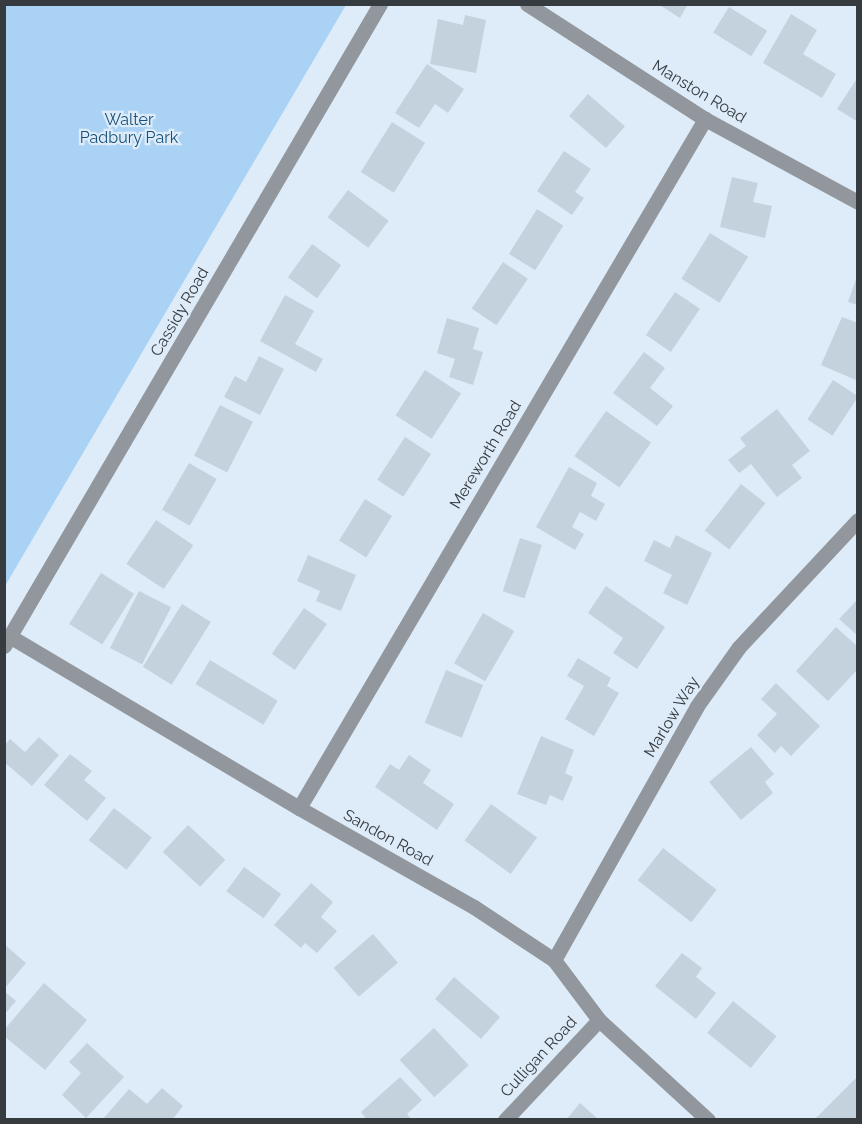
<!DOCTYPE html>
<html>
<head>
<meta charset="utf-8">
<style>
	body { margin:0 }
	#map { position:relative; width:862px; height:1124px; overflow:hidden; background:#deecf9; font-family:Raleway,sans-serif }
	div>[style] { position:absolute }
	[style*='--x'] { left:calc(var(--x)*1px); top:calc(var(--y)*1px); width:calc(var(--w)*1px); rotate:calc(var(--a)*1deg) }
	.green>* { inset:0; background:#a9d2f5 }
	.building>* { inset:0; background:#c4d2de; transform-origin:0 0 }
	.minor>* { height:15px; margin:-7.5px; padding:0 7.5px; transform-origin:7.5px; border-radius:7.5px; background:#92979d }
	span { translate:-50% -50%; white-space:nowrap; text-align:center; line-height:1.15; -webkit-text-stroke:4.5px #deecf9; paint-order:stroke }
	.street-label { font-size:16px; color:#363b40 }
	.park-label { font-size:16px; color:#15517a }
	.frame { position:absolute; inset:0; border:6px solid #363b40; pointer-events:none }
</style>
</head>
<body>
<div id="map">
	<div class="green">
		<div style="clip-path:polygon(5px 4px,346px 5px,5px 586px,4px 5px)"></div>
	</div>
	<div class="building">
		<div style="clip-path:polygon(658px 4px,688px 4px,680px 18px)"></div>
		<div style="left:729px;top:7px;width:45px;height:30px;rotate:32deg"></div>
		<div style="clip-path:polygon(791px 14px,817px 30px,803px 54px,836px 74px,822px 98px,763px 63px)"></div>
		<div style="clip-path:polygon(465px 15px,486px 20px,476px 73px,430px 64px,438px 19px,463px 25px)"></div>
		<div style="clip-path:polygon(427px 64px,464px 89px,448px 113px,435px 104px,419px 128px,395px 113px)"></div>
		<div style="clip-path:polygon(856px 80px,858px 81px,858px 122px,837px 109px)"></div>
		<div style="left:588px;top:94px;width:49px;height:29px;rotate:41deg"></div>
		<div style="left:392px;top:122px;width:39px;height:59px;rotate:32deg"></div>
		<div style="clip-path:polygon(564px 151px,591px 169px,575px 192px,584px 198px,572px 215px,537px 191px)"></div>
		<div style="clip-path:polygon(732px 177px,758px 183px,753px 202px,772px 206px,765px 238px,720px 227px)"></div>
		<div style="left:348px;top:190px;width:51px;height:34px;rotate:37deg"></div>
		<div style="left:537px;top:209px;width:31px;height:53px;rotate:32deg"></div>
		<div style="left:710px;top:233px;width:45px;height:54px;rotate:32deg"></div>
		<div style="left:312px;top:244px;width:36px;height:41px;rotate:36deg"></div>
		<div style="left:503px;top:262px;width:30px;height:56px;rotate:34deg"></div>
		<div style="clip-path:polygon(857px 276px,858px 276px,858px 305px,848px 302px)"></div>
		<div style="left:675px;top:292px;width:30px;height:52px;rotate:34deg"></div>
		<div style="clip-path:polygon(285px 295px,314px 311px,295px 344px,323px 359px,316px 372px,260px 341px)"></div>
		<div style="clip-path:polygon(842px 317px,858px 323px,858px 381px,821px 365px)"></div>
		<div style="clip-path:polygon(447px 318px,479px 328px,473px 349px,483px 352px,473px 385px,449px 377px,455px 359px,437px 353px)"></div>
		<div style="clip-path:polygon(644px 352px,665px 368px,650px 388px,673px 406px,657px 426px,613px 393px)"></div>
		<div style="clip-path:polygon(259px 356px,284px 369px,260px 415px,224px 397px,235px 376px,246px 382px)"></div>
		<div style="left:425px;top:370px;width:43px;height:54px;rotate:33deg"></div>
		<div style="left:833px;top:380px;width:30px;height:47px;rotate:33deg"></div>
		<div style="left:220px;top:405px;width:37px;height:57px;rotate:27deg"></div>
		<div style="clip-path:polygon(777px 409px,810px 451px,792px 465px,802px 478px,777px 497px,751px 464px,739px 473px,728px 460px,746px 446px,740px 438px)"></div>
		<div style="left:606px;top:411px;width:55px;height:55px;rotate:35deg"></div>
		<div style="left:405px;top:437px;width:31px;height:51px;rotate:33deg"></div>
		<div style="left:189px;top:463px;width:32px;height:54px;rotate:30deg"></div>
		<div style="clip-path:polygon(569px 467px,597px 483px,591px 496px,605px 504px,596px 521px,580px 512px,572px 527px,584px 534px,575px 550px,536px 527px)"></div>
		<div style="left:741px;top:484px;width:31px;height:59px;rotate:38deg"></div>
		<div style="left:365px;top:499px;width:32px;height:49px;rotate:32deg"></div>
		<div style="left:156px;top:520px;width:45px;height:53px;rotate:34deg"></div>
		<div style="clip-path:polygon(676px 535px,712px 553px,687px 605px,663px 593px,672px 575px,644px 561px,654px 540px,670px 548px)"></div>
		<div style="left:520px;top:538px;width:23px;height:56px;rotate:18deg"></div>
		<div style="clip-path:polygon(308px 555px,356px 575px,341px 611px,316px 601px,320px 591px,297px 581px)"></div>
		<div style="left:101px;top:573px;width:39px;height:60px;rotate:32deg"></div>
		<div style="clip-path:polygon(606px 586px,665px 627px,637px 669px,613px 653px,623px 638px,588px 613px)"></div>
		<div style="left:139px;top:591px;width:36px;height:64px;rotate:27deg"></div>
		<div style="clip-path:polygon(858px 599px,858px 636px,839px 619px)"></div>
		<div style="left:182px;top:604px;width:34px;height:74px;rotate:32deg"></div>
		<div style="left:304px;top:608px;width:28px;height:56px;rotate:35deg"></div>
		<div style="left:483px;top:613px;width:36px;height:58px;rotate:30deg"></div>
		<div style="clip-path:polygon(836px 627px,858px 647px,858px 669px,828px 701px,796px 671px)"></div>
		<div style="clip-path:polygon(578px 658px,611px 678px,607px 686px,619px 693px,594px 736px,565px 719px,584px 686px,567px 676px)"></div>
		<div style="left:210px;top:660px;width:79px;height:28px;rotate:31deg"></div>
		<div style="left:446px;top:670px;width:40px;height:57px;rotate:22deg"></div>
		<div style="clip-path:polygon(776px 683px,820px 726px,791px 756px,781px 746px,775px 753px,757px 735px,777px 714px,761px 699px)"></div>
		<div style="clip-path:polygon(541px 736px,574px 750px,565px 773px,573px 777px,563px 801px,550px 795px,546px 805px,517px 794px)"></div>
		<div style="clip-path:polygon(39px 737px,59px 755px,32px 786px,4px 762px,4px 746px,10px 739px,25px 752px)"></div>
		<div style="clip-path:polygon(751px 747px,774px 774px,765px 782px,773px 793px,741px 820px,709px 782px)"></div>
		<div style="clip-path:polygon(70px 754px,92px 771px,84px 780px,106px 798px,87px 821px,44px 785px)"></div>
		<div style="clip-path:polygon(409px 755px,431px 770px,423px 783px,454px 804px,437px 830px,375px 787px,390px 764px,399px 770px)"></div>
		<div style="left:491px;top:804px;width:57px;height:45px;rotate:36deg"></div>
		<div style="left:114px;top:808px;width:48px;height:41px;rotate:38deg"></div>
		<div style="left:188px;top:825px;width:51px;height:37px;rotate:43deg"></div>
		<div style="left:663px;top:848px;width:68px;height:41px;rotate:38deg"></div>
		<div style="left:244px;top:867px;width:46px;height:30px;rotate:36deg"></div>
		<div style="clip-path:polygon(311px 883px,333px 902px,321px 917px,337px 931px,317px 953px,305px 943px,301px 948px,274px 925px)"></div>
		<div style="left:373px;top:934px;width:38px;height:52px;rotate:49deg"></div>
		<div style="clip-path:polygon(5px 945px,26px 963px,5px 988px)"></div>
		<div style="clip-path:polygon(682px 953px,702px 968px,696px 977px,716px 993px,696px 1019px,655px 986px)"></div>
		<div style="left:454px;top:977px;width:61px;height:29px;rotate:41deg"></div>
		<div style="clip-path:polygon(44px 983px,87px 1020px,45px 1070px,4px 1036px,4px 1030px)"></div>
		<div style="clip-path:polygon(4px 991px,16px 1001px,4px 1015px)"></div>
		<div style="left:733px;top:1001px;width:56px;height:41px;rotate:39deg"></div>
		<div style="left:434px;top:1028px;width:51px;height:47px;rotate:47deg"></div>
		<div style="clip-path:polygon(87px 1043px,124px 1077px,86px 1118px,62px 1095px,81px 1073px,69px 1062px)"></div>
		<div style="clip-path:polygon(400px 1077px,422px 1100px,407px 1114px,412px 1120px,367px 1120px,361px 1112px)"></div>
		<div style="clip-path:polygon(856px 1078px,856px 1120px,814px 1120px)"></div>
		<div style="clip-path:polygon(162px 1088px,183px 1106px,172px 1120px,102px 1120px,129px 1089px,147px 1104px)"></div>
		<div style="clip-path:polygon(580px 1103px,599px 1120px,566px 1120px)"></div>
	</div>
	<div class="minor">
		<div style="--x:527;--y:4;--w:212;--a:32.9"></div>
		<div style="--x:705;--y:119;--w:174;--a:28.5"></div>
		<div style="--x:11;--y:637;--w:335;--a:30.7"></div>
		<div style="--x:299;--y:808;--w:201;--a:29.5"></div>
		<div style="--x:474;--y:907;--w:96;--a:33.5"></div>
		<div style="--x:554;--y:960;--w:75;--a:53.1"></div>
		<div style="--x:599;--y:1020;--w:148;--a:42.5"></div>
		<div style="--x:4;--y:646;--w:744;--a:-59.64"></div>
		<div style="--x:299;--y:808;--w:800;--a:-59.49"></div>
		<div style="--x:554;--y:960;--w:291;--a:-60.6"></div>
		<div style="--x:697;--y:706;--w:72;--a:-54.6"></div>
		<div style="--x:739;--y:647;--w:174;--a:-46.9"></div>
		<div style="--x:505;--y:1120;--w:137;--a:-46.8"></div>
	</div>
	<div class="street-label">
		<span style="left:699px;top:92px;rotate:31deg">Manston Road</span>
		<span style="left:180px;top:312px;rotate:-60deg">Cassidy Road</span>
		<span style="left:486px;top:455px;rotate:-59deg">Mereworth Road</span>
		<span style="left:672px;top:717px;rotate:-59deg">Marlow Way</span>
		<span style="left:388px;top:838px;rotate:29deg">Sandon Road</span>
		<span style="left:539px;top:1057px;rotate:-47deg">Culligan Road</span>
	</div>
	<div class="park-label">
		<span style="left:129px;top:129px">Walter<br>Padbury Park</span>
	</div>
	<div class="frame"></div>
</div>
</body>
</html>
